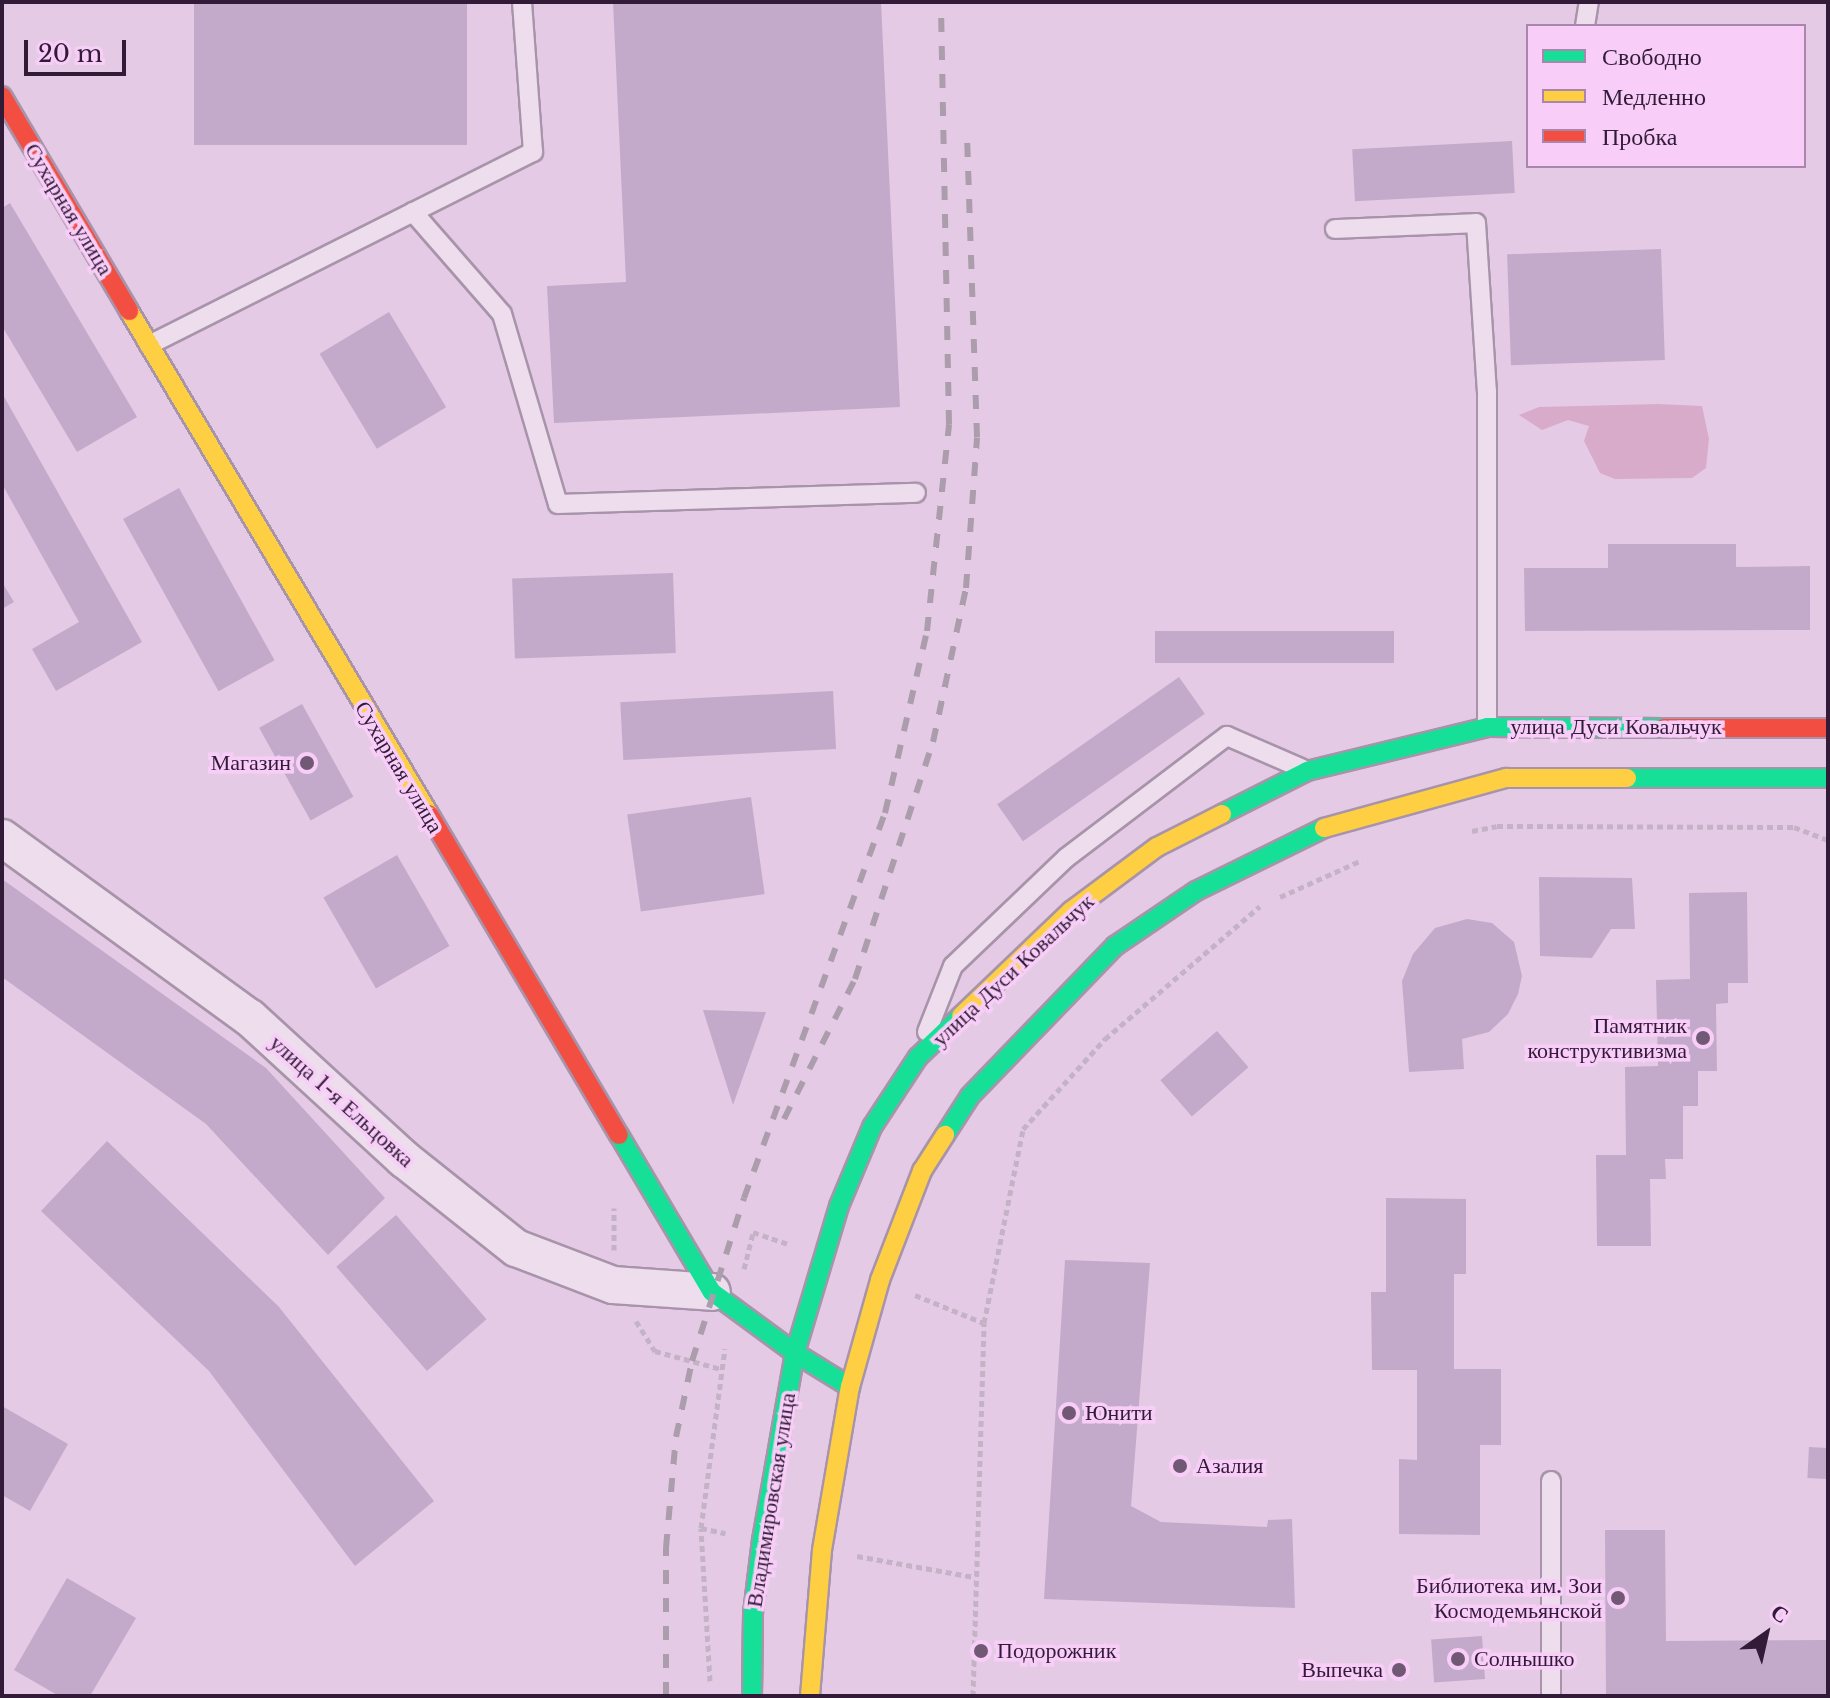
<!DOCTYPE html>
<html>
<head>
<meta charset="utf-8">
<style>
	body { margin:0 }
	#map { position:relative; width:1830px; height:1698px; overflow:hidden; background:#e5cae5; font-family:"Libre Baskerville",serif }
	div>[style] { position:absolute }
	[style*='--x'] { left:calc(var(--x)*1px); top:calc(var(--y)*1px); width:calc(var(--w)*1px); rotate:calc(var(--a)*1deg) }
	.green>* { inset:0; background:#d9abcb }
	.building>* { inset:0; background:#c4aaca; transform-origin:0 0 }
	.path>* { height:5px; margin-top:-2.5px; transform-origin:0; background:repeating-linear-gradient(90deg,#c4b3c6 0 6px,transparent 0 10px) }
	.roads { filter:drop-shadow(2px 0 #a894aa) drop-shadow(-2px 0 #a894aa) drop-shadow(0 2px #a894aa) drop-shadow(0 -2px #a894aa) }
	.lane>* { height:18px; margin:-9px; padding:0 9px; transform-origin:9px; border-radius:9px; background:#eddded }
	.street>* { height:36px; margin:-18px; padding:0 18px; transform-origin:18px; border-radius:18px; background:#eddded }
	.fast>* { height:18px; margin:-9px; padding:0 9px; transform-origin:9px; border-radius:9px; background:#16e098 }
	.slow>* { height:18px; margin:-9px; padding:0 9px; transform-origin:9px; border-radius:9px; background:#ffcf43 }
	.jam>* { height:18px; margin:-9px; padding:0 9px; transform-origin:9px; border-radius:9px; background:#f24e42 }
	.rail>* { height:6px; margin-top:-3px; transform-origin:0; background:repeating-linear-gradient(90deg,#ab9dac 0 14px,transparent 0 28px) }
	.dots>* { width:22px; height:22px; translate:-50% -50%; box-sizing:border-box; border:4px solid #f8cef8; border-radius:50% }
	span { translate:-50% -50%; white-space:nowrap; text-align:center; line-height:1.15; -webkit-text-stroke:7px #f8cef8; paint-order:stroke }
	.street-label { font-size:22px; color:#321b39 }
	.poi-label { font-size:22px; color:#321b39 }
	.right { translate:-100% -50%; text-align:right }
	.left { translate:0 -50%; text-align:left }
	.frame { position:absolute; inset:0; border:4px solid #321b39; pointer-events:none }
	.legend { position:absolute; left:1526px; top:24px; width:280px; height:144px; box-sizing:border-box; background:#f8cef8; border:2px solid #a986ac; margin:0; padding:10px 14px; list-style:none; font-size:24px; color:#321b39 }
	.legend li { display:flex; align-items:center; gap:16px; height:40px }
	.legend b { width:40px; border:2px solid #a986ac }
	.north { position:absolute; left:1726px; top:1594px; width:80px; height:80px; -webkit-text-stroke:6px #f8cef8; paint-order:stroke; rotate:34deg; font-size:22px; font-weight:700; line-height:32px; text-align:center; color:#321b39 }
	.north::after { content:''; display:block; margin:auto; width:28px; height:36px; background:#321b39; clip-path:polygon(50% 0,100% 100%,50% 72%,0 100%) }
	.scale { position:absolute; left:24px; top:40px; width:102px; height:36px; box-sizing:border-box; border:4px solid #321b39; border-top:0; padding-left:10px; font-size:24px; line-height:28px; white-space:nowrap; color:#321b39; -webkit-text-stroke:6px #f8cef8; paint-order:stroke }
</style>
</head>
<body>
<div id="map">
	<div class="green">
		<div style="clip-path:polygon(1658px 404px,1702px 406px,1709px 439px,1706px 468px,1692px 478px,1615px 479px,1600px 473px,1584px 441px,1589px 426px,1568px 420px,1542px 430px,1519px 415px,1539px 407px)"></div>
	</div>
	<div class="building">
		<div style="left:194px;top:2px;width:273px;height:143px"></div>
		<div style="clip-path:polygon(613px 2px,881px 2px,900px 407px,554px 423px,547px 286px,626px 282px)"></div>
		<div style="left:1512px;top:141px;width:52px;height:160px;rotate:87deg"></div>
		<div style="clip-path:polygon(10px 203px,137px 417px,77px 452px,2px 326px,2px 208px)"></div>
		<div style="left:1661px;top:249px;width:111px;height:154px;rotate:88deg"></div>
		<div style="left:389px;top:312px;width:111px;height:81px;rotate:59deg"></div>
		<div style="clip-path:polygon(2px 393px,142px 642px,56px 691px,32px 649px,79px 622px,2px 484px)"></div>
		<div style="left:179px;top:488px;width:197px;height:64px;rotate:61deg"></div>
		<div style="clip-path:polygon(1608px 544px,1736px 544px,1736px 567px,1810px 566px,1810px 630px,1525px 631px,1524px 568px,1608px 568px)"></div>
		<div style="left:673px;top:573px;width:80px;height:161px;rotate:88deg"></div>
		<div style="clip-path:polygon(2px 582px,14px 602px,2px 609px)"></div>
		<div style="left:1394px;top:631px;width:32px;height:239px;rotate:90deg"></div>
		<div style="left:1179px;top:677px;width:45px;height:222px;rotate:55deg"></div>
		<div style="left:833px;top:691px;width:58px;height:213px;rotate:87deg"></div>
		<div style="left:302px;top:704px;width:106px;height:49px;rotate:61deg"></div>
		<div style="left:751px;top:797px;width:98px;height:125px;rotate:82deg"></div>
		<div style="left:397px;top:855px;width:105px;height:85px;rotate:60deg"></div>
		<div style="clip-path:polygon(1539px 877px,1632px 878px,1635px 929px,1611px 929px,1592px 958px,1540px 956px)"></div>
		<div style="clip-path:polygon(2px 879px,266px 1068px,385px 1198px,328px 1255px,206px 1124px,2px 977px)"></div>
		<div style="clip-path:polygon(1747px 892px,1748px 983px,1728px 983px,1728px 1003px,1716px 1004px,1717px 1071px,1698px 1071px,1698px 1106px,1683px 1106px,1683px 1159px,1665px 1159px,1666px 1179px,1650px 1179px,1651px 1246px,1597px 1246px,1596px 1155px,1626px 1155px,1625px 1067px,1658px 1066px,1656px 980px,1690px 979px,1689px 893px)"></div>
		<div style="clip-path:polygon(1467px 919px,1492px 923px,1514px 942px,1522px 976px,1518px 994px,1508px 1014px,1489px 1032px,1462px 1039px,1464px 1069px,1409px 1072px,1402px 981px,1413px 954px,1435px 928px)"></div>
		<div style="clip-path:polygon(703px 1010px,766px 1012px,733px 1105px)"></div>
		<div style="left:1217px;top:1031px;width:48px;height:75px;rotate:49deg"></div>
		<div style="clip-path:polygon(107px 1141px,279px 1307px,434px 1501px,355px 1566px,209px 1371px,41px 1211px)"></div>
		<div style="clip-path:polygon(1386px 1198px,1466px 1199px,1466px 1274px,1454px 1274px,1454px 1369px,1501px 1369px,1501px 1445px,1480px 1445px,1480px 1535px,1399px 1534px,1399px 1459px,1417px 1460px,1417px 1370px,1372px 1370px,1371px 1292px,1386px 1292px)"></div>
		<div style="left:396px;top:1215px;width:138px;height:79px;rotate:49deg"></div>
		<div style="clip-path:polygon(1065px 1260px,1150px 1263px,1131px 1506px,1161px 1522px,1267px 1527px,1268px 1520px,1292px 1519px,1295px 1608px,1044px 1599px)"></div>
		<div style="clip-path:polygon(2px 1406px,68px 1444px,30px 1511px,2px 1495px)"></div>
		<div style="left:1809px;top:1447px;width:19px;height:31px;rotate:3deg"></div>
		<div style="clip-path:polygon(1605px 1530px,1665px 1530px,1666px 1641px,1828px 1640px,1828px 1696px,1606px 1696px)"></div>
		<div style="clip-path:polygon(67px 1578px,136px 1618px,90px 1696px,59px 1696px,14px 1670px)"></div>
		<div style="left:1482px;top:1636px;width:43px;height:51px;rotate:86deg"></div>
	</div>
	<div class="path">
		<div style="--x:1472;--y:831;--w:25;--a:-11"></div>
		<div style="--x:1497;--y:826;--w:297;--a:0.2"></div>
		<div style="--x:1794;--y:827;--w:36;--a:21"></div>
		<div style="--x:1280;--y:897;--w:90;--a:-24.3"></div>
		<div style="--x:614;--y:1250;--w:42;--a:-90"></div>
		<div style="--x:744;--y:1269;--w:38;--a:-76"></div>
		<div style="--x:753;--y:1232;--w:36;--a:19"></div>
		<div style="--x:915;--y:1295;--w:74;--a:22.1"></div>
		<div style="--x:636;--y:1321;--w:36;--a:58"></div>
		<div style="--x:655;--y:1351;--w:68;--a:15.3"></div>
		<div style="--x:701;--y:1528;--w:25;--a:12"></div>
		<div style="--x:857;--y:1556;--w:119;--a:10.2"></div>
		<div style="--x:710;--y:1681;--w:153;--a:-93.4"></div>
		<div style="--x:701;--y:1528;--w:181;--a:-82.4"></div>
		<div style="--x:973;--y:1696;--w:373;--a:-88.3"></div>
		<div style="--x:984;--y:1323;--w:198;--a:-78.6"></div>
		<div style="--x:1023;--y:1129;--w:122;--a:-47.7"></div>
		<div style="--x:1105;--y:1039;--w:204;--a:-40.6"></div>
	</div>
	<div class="roads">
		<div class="lane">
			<div style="--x:1585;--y:26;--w:24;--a:-81"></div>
			<div style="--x:413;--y:212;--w:135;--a:48.9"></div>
			<div style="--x:502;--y:314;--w:198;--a:73.6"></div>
			<div style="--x:558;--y:504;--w:358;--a:-1.8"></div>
			<div style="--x:1335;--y:229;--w:141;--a:-2.4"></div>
			<div style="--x:1476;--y:223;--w:168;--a:86.3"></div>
			<div style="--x:1487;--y:391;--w:336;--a:90"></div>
			<div style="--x:149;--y:345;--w:430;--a:-26.7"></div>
			<div style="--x:533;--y:152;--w:150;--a:-94.2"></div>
			<div style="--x:927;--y:1032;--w:71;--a:-68.5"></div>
			<div style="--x:953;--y:966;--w:156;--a:-43.7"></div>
			<div style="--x:1066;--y:858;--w:202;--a:-37.2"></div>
			<div style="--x:1227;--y:736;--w:81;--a:23.4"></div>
			<div style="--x:1551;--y:1481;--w:215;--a:90"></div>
		</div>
		<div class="street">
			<div style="--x:2;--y:838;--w:306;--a:36"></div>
			<div style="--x:250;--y:1018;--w:209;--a:42.5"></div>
			<div style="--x:404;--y:1159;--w:143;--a:38.5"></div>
			<div style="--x:516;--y:1248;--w:104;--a:20.9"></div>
			<div style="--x:613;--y:1285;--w:99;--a:4"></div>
		</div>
		<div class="fast">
			<div style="--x:1627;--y:778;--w:201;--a:0"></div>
			<div style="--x:1222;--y:814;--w:95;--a:-26.8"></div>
			<div style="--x:1307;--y:771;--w:185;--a:-13.7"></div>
			<div style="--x:1487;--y:727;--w:177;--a:0.3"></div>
			<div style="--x:619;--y:1135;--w:182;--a:59.4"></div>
			<div style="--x:712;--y:1292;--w:103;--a:36.3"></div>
			<div style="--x:795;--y:1353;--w:65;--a:31.7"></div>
			<div style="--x:945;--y:1135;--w:46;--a:-57.3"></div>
			<div style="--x:970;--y:1096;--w:209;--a:-46"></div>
			<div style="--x:1115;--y:946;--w:98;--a:-34.2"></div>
			<div style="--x:1196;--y:891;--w:143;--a:-26.2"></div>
			<div style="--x:752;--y:1696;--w:83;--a:-89.3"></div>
			<div style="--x:753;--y:1613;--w:74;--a:-83"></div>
			<div style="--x:762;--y:1540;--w:190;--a:-80"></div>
			<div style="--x:795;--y:1353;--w:153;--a:-73.3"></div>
			<div style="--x:839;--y:1206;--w:86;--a:-67.3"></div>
			<div style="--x:872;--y:1127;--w:84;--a:-56.7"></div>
			<div style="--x:918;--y:1057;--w:59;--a:-43.6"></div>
		</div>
		<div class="slow">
			<div style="--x:129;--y:311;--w:586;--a:59.19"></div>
			<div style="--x:1324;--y:828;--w:189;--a:-15.4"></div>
			<div style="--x:1506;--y:778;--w:121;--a:0"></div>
			<div style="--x:961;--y:1016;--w:152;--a:-43.7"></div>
			<div style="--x:1071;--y:911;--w:107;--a:-36.7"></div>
			<div style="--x:1157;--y:847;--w:73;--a:-26.9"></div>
			<div style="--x:810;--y:1696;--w:146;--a:-85.3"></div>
			<div style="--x:822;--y:1550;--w:165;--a:-80.3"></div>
			<div style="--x:850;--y:1387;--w:111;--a:-74.3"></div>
			<div style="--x:880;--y:1280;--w:117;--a:-68.9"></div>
			<div style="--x:922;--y:1171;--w:43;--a:-57.4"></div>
		</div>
		<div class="jam">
			<div style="--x:2;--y:96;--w:250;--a:59.4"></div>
			<div style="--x:1664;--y:728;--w:164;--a:0"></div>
			<div style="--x:429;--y:814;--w:373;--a:59.4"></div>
		</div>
	</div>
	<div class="rail">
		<div style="--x:784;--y:1119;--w:157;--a:-63.1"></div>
		<div style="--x:855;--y:979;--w:250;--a:-71.8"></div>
		<div style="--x:933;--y:742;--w:157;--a:-77.9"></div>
		<div style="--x:966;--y:588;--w:151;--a:-85.8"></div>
		<div style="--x:977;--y:437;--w:298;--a:-91.9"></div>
		<div style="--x:666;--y:1696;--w:148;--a:-90"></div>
		<div style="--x:666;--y:1548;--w:111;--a:-84.9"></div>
		<div style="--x:676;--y:1437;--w:78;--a:-78.1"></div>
		<div style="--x:692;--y:1361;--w:171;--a:-72.3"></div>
		<div style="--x:744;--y:1198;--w:410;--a:-69.9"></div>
		<div style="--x:885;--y:813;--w:187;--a:-77"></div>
		<div style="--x:927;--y:631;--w:208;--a:-83.9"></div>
		<div style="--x:949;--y:424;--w:422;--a:-91.1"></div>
	</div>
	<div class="dots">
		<div style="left:307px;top:763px;background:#715875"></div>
		<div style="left:1703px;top:1038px;background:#715875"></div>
		<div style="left:1069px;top:1413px;background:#715875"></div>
		<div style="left:1180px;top:1466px;background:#715875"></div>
		<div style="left:1618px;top:1598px;background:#715875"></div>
		<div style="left:981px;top:1651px;background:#715875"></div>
		<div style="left:1458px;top:1659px;background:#715875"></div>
		<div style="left:1399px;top:1670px;background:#715875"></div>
	</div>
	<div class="street-label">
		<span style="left:69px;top:209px;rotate:59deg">Сухарная улица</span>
		<span style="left:1616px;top:727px">улица Дуси Ковальчук</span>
		<span style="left:399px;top:767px;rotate:59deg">Сухарная улица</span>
		<span style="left:1013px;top:970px;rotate:-43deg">улица Дуси Ковальчук</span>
		<span style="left:342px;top:1101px;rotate:42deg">улица 1-я Ельцовка</span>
		<span style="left:771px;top:1500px;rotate:-81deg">Владимировская улица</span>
	</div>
	<div class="poi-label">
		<span class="right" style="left:291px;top:763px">Магазин</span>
		<span class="right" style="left:1687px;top:1038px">Памятник<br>конструктивизма</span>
		<span class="left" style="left:1085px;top:1413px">Юнити</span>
		<span class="left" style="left:1196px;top:1466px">Азалия</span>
		<span class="right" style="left:1602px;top:1598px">Библиотека им. Зои<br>Космодемьянской</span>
		<span class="left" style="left:997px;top:1651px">Подорожник</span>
		<span class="left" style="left:1474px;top:1659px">Солнышко</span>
		<span class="right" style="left:1383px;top:1670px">Выпечка</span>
	</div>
	<div class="frame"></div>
	<ul class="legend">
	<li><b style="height:10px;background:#16e098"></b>Свободно</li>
	<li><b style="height:10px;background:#ffcf43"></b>Медленно</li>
	<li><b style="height:10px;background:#f24e42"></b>Пробка</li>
	</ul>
	<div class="north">С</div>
	<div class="scale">20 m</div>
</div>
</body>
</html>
